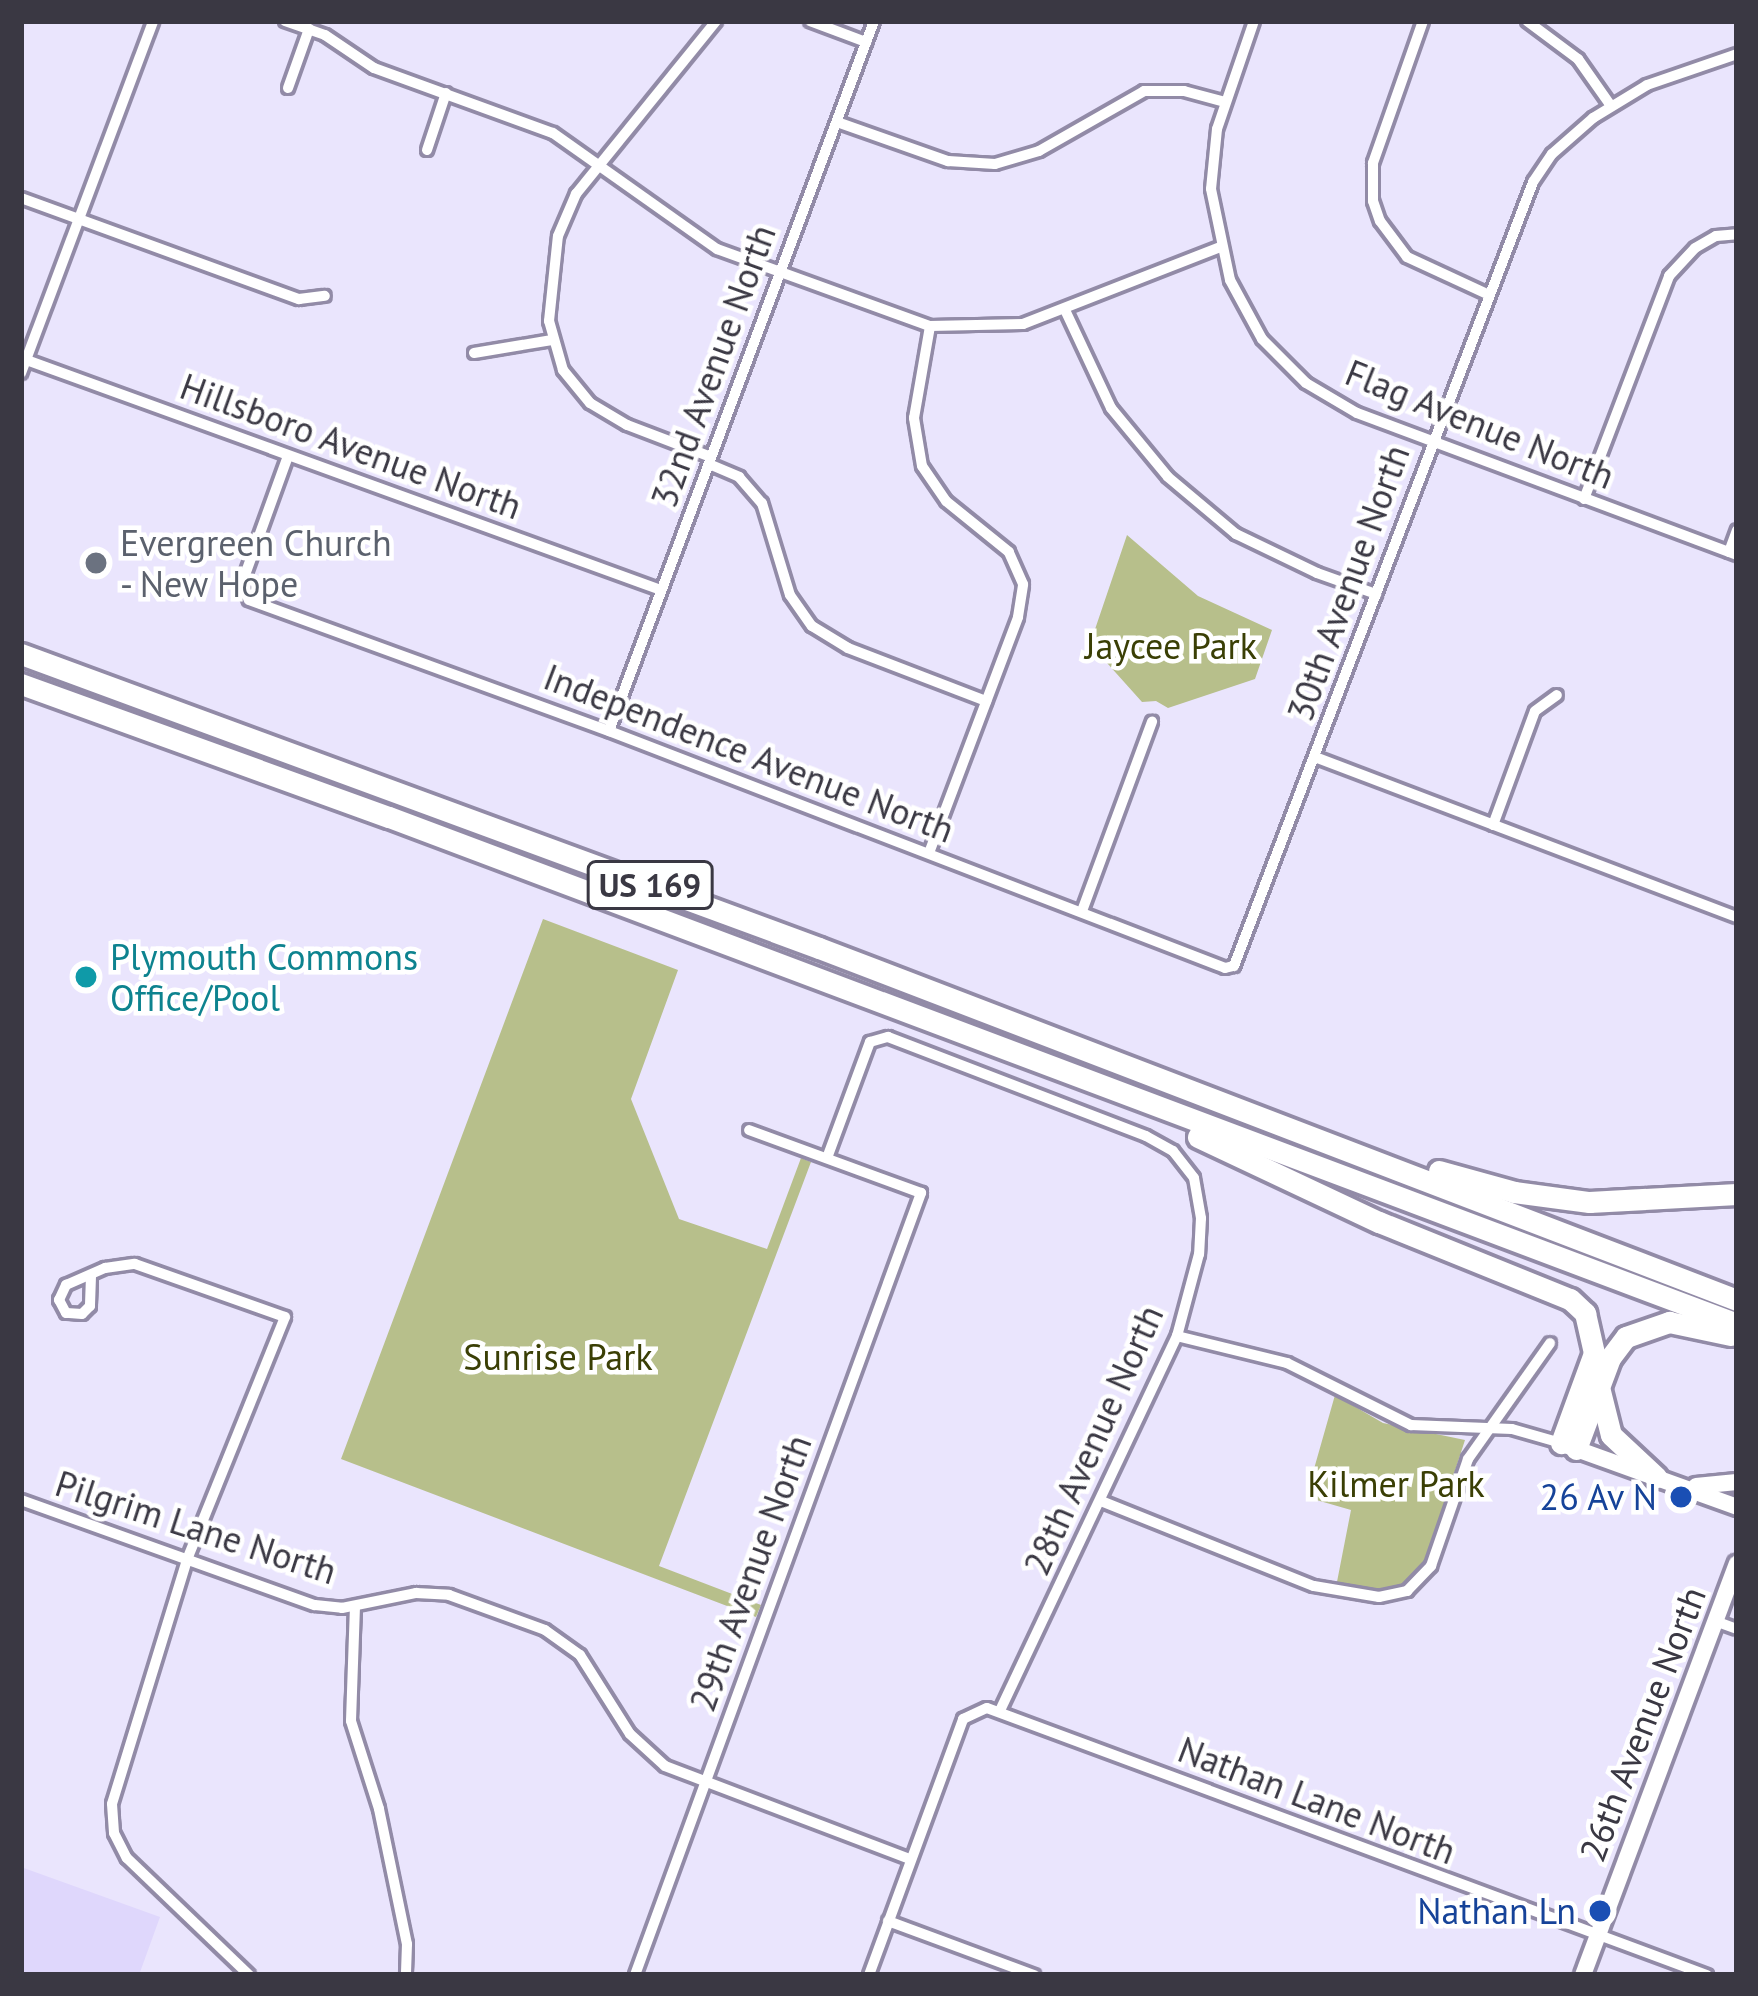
<!DOCTYPE html>
<html>
<head>
<meta charset="utf-8">
<style>
	body { margin:0 }
	#map { position:relative; width:1758px; height:1996px; overflow:hidden; background:#eae5fd; font-family:"PT Sans",sans-serif }
	div>[style] { position:absolute }
	[style*='--x'] { left:calc(var(--x)*1px); top:calc(var(--y)*1px); width:calc(var(--w)*1px); rotate:calc(var(--a)*1deg) }
	.built>* { inset:0; background:#dfd7fc }
	.green>* { inset:0; background:#b7bf8b }
	.roads { filter:drop-shadow(3px 0 #928ba7) drop-shadow(-3px 0 #928ba7) drop-shadow(0 3px #928ba7) drop-shadow(0 -3px #928ba7) }
	.street>* { height:10px; margin:-5px; padding:0 5px; transform-origin:5px; border-radius:5px; background:#fff }
	.secondary>* { height:16px; margin:-8px; padding:0 8px; transform-origin:8px; border-radius:8px; background:#fff }
	.highway>* { height:21px; margin:-10.5px; padding:0 10.5px; transform-origin:10.5px; border-radius:10.5px; background:#fff }
	.dots>* { width:33px; height:33px; translate:-50% -50%; box-sizing:border-box; border:6px solid #fff; border-radius:50% }
	span { translate:-50% -50%; white-space:nowrap; text-align:center; line-height:1.15; -webkit-text-stroke:9px #fff; paint-order:stroke }
	.shield-label span { padding:3px 9px; background:#fff; border:3px solid; border-radius:9px; -webkit-text-stroke-width:0 }
	.shield-label { font-size:33px; color:#3a3843; font-weight:700 }
	.street-label { font-size:36px; color:#3a3843 }
	.worship-label { font-size:36px; color:#5b616d }
	.left { translate:0 -50%; text-align:left }
	.park-label { font-size:36px; color:#3a3f05 }
	.culture-label { font-size:36px; color:#0d838f }
	.transit-label { font-size:36px; color:#164399 }
	.right { translate:-100% -50%; text-align:right }
	.frame { position:absolute; inset:0; border:24px solid #3a3843; pointer-events:none }
</style>
</head>
<body>
<div id="map">
	<div class="built">
		<div style="clip-path:polygon(21px 1867px,160px 1917px,139px 1975px,21px 1975px)"></div>
	</div>
	<div class="green">
		<div style="clip-path:polygon(1127px 535px,1198px 596px,1272px 630px,1255px 679px,1168px 708px,1156px 701px,1142px 702px,1090px 644px)"></div>
		<div style="clip-path:polygon(543px 919px,678px 970px,631px 1099px,679px 1219px,767px 1249px,801px 1158px,811px 1162px,659px 1566px,761px 1605px,756px 1617px,341px 1459px)"></div>
		<div style="clip-path:polygon(1335px 1395px,1383px 1423px,1465px 1440px,1424px 1566px,1417px 1577px,1392px 1590px,1336px 1587px,1351px 1510px,1306px 1497px)"></div>
	</div>
	<div class="roads">
		<div class="street">
			<div style="--x:285;--y:21;--w:42;--a:19.3"></div>
			<div style="--x:325;--y:35;--w:59;--a:34"></div>
			<div style="--x:374;--y:68;--w:190;--a:20"></div>
			<div style="--x:553;--y:133;--w:201;--a:35.3"></div>
			<div style="--x:717;--y:249;--w:226;--a:19.9"></div>
			<div style="--x:930;--y:326;--w:93;--a:-1.2"></div>
			<div style="--x:1023;--y:324;--w:212;--a:-21.3"></div>
			<div style="--x:810;--y:21;--w:60;--a:20.6"></div>
			<div style="--x:1254;--y:21;--w:114;--a:108.9"></div>
			<div style="--x:1217;--y:129;--w:60;--a:95.7"></div>
			<div style="--x:1211;--y:189;--w:93;--a:78.2"></div>
			<div style="--x:1230;--y:280;--w:67;--a:61.5"></div>
			<div style="--x:1262;--y:339;--w:62;--a:45"></div>
			<div style="--x:1306;--y:383;--w:59;--a:30.5"></div>
			<div style="--x:1357;--y:413;--w:406;--a:20.5"></div>
			<div style="--x:1423;--y:21;--w:151;--a:109.4"></div>
			<div style="--x:1373;--y:163;--w:38;--a:90"></div>
			<div style="--x:1373;--y:201;--w:21;--a:71"></div>
			<div style="--x:1380;--y:221;--w:45;--a:53.1"></div>
			<div style="--x:1407;--y:257;--w:88;--a:24.8"></div>
			<div style="--x:1527;--y:21;--w:64;--a:36.7"></div>
			<div style="--x:1578;--y:59;--w:57;--a:54.9"></div>
			<div style="--x:288;--y:88;--w:63;--a:-70.4"></div>
			<div style="--x:837;--y:122;--w:118;--a:19.4"></div>
			<div style="--x:948;--y:161;--w:47;--a:3.7"></div>
			<div style="--x:995;--y:164;--w:46;--a:-16.5"></div>
			<div style="--x:1039;--y:151;--w:121;--a:-29.7"></div>
			<div style="--x:1144;--y:91;--w:40;--a:0"></div>
			<div style="--x:1184;--y:91;--w:42;--a:15"></div>
			<div style="--x:427;--y:150;--w:60;--a:-71.6"></div>
			<div style="--x:21;--y:198;--w:296;--a:20"></div>
			<div style="--x:299;--y:299;--w:26;--a:-7"></div>
			<div style="--x:1066;--y:312;--w:106;--a:64.9"></div>
			<div style="--x:1111;--y:408;--w:89;--a:50.4"></div>
			<div style="--x:1168;--y:477;--w:89;--a:40"></div>
			<div style="--x:1236;--y:534;--w:90;--a:25.7"></div>
			<div style="--x:1317;--y:573;--w:63;--a:19.6"></div>
			<div style="--x:474;--y:353;--w:79;--a:-9.5"></div>
			<div style="--x:21;--y:358;--w:681;--a:19.93"></div>
			<div style="--x:21;--y:373;--w:376;--a:-69.4"></div>
			<div style="--x:288;--y:456;--w:135;--a:109.9"></div>
			<div style="--x:242;--y:583;--w:18;--a:68"></div>
			<div style="--x:249;--y:600;--w:383;--a:20"></div>
			<div style="--x:609;--y:731;--w:660;--a:21.04"></div>
			<div style="--x:1225;--y:968;--w:9;--a:-13"></div>
			<div style="--x:1234;--y:966;--w:839;--a:-69.12"></div>
			<div style="--x:1533;--y:182;--w:34;--a:-56"></div>
			<div style="--x:1552;--y:154;--w:55;--a:-41.3"></div>
			<div style="--x:1593;--y:118;--w:63;--a:-31.4"></div>
			<div style="--x:1647;--y:85;--w:95;--a:-19"></div>
			<div style="--x:711;--y:457;--w:90;--a:-159.1"></div>
			<div style="--x:627;--y:425;--w:43;--a:-149.3"></div>
			<div style="--x:590;--y:403;--w:43;--a:-129.3"></div>
			<div style="--x:563;--y:370;--w:51;--a:-105.9"></div>
			<div style="--x:549;--y:321;--w:85;--a:-84"></div>
			<div style="--x:558;--y:236;--w:46;--a:-66.8"></div>
			<div style="--x:576;--y:194;--w:223;--a:-51"></div>
			<div style="--x:709;--y:464;--w:33;--a:23"></div>
			<div style="--x:739;--y:477;--w:35;--a:49"></div>
			<div style="--x:762;--y:503;--w:96;--a:73.1"></div>
			<div style="--x:790;--y:595;--w:38;--a:55"></div>
			<div style="--x:812;--y:626;--w:42;--a:31.4"></div>
			<div style="--x:848;--y:648;--w:148;--a:21"></div>
			<div style="--x:1584;--y:499;--w:239;--a:-69.1"></div>
			<div style="--x:1669;--y:276;--w:38;--a:-47"></div>
			<div style="--x:1695;--y:248;--w:24;--a:-30"></div>
			<div style="--x:1716;--y:236;--w:21;--a:-5"></div>
			<div style="--x:1729;--y:552;--w:23;--a:-70"></div>
			<div style="--x:609;--y:731;--w:758;--a:-69.53"></div>
			<div style="--x:1315;--y:757;--w:451;--a:20.8"></div>
			<div style="--x:1493;--y:825;--w:121;--a:-69.8"></div>
			<div style="--x:1535;--y:711;--w:27;--a:-36"></div>
			<div style="--x:929;--y:853;--w:252;--a:-69.3"></div>
			<div style="--x:1018;--y:617;--w:33;--a:-81"></div>
			<div style="--x:1023;--y:584;--w:35;--a:-114"></div>
			<div style="--x:1009;--y:552;--w:81;--a:-141"></div>
			<div style="--x:946;--y:501;--w:42;--a:-124.4"></div>
			<div style="--x:922;--y:466;--w:49;--a:-99.5"></div>
			<div style="--x:914;--y:418;--w:93;--a:-80.1"></div>
			<div style="--x:1082;--y:911;--w:202;--a:-69.7"></div>
			<div style="--x:827;--y:1158;--w:124;--a:-69.7"></div>
			<div style="--x:870;--y:1042;--w:19;--a:-16"></div>
			<div style="--x:888;--y:1037;--w:276;--a:21"></div>
			<div style="--x:1146;--y:1136;--w:31;--a:29"></div>
			<div style="--x:1173;--y:1151;--w:34;--a:52"></div>
			<div style="--x:1194;--y:1178;--w:41;--a:80.1"></div>
			<div style="--x:1201;--y:1218;--w:36;--a:93"></div>
			<div style="--x:1199;--y:1254;--w:85;--a:105"></div>
			<div style="--x:1177;--y:1336;--w:414;--a:115.3"></div>
			<div style="--x:91;--y:1276;--w:30;--a:92"></div>
			<div style="--x:90;--y:1306;--w:11;--a:135"></div>
			<div style="--x:82;--y:1314;--w:16;--a:-176"></div>
			<div style="--x:66;--y:1313;--w:15;--a:-118"></div>
			<div style="--x:59;--y:1300;--w:17;--a:-65"></div>
			<div style="--x:66;--y:1285;--w:43;--a:-23.6"></div>
			<div style="--x:105;--y:1268;--w:30;--a:-8"></div>
			<div style="--x:135;--y:1264;--w:159;--a:19.5"></div>
			<div style="--x:285;--y:1317;--w:262;--a:112"></div>
			<div style="--x:187;--y:1560;--w:255;--a:107.1"></div>
			<div style="--x:112;--y:1804;--w:29;--a:86"></div>
			<div style="--x:114;--y:1833;--w:28;--a:63"></div>
			<div style="--x:127;--y:1858;--w:169;--a:43.8"></div>
			<div style="--x:1177;--y:1336;--w:113;--a:13.8"></div>
			<div style="--x:1287;--y:1363;--w:139;--a:26.6"></div>
			<div style="--x:1411;--y:1425;--w:101;--a:2.3"></div>
			<div style="--x:1512;--y:1429;--w:51;--a:15.9"></div>
			<div style="--x:21;--y:1500;--w:312;--a:19.7"></div>
			<div style="--x:315;--y:1605;--w:27;--a:6"></div>
			<div style="--x:342;--y:1608;--w:76;--a:-11.5"></div>
			<div style="--x:416;--y:1593;--w:33;--a:3"></div>
			<div style="--x:449;--y:1595;--w:102;--a:20"></div>
			<div style="--x:545;--y:1630;--w:43;--a:35.5"></div>
			<div style="--x:580;--y:1655;--w:93;--a:57.7"></div>
			<div style="--x:630;--y:1734;--w:47;--a:42.4"></div>
			<div style="--x:665;--y:1766;--w:262;--a:20.8"></div>
			<div style="--x:1101;--y:1501;--w:229;--a:21.8"></div>
			<div style="--x:1314;--y:1586;--w:66;--a:9.6"></div>
			<div style="--x:1379;--y:1597;--w:29;--a:-12"></div>
			<div style="--x:1407;--y:1591;--w:35;--a:-46"></div>
			<div style="--x:1431;--y:1566;--w:113;--a:-70.9"></div>
			<div style="--x:1468;--y:1459;--w:142;--a:-54.7"></div>
			<div style="--x:355;--y:1606;--w:115;--a:92"></div>
			<div style="--x:351;--y:1721;--w:92;--a:72.3"></div>
			<div style="--x:379;--y:1809;--w:138;--a:78.3"></div>
			<div style="--x:407;--y:1944;--w:31;--a:92"></div>
			<div style="--x:1715;--y:1621;--w:23;--a:20"></div>
			<div style="--x:888;--y:1921;--w:156;--a:20.3"></div>
			<div style="--x:635;--y:1975;--w:833;--a:-69.91"></div>
			<div style="--x:921;--y:1193;--w:183;--a:-159.9"></div>
			<div style="--x:869;--y:1975;--w:273;--a:-69.8"></div>
			<div style="--x:963;--y:1719;--w:26;--a:-25"></div>
			<div style="--x:987;--y:1708;--w:768;--a:20.35"></div>
		</div>
		<div class="secondary">
			<div style="--x:1568;--y:1446;--w:180;--a:19.8"></div>
			<div style="--x:1696;--y:1486;--w:41;--a:-5.6"></div>
			<div style="--x:1583;--y:1975;--w:439;--a:-69.5"></div>
		</div>
		<div class="highway">
			<div style="--x:21;--y:654;--w:850;--a:20.22"></div>
			<div style="--x:819;--y:948;--w:983;--a:20.98"></div>
			<div style="--x:21;--y:684;--w:391;--a:19.9"></div>
			<div style="--x:389;--y:817;--w:1440;--a:20.61"></div>
			<div style="--x:1198;--y:1137;--w:200;--a:25.2"></div>
			<div style="--x:1379;--y:1222;--w:206;--a:22"></div>
			<div style="--x:1570;--y:1299;--w:21;--a:43"></div>
			<div style="--x:1585;--y:1313;--w:41;--a:77.3"></div>
			<div style="--x:1594;--y:1353;--w:96;--a:110.1"></div>
			<div style="--x:1439;--y:1171;--w:78;--a:15.6"></div>
			<div style="--x:1514;--y:1192;--w:76;--a:7.6"></div>
			<div style="--x:1589;--y:1202;--w:148;--a:-3.1"></div>
			<div style="--x:1600;--y:1391;--w:45;--a:76"></div>
			<div style="--x:1611;--y:1435;--w:62;--a:43"></div>
			<div style="--x:1576;--y:1449;--w:97;--a:-69.5"></div>
			<div style="--x:1610;--y:1358;--w:26;--a:-53"></div>
			<div style="--x:1626;--y:1337;--w:46;--a:-19.2"></div>
			<div style="--x:1669;--y:1322;--w:63;--a:11.8"></div>
		</div>
	</div>
	<div class="dots">
		<div style="left:96px;top:563px;background:#6b7280"></div>
		<div style="left:86px;top:977px;background:#0f9aa8"></div>
		<div style="left:1681px;top:1497px;background:#1a4fb4"></div>
		<div style="left:1600px;top:1911px;background:#1a4fb4"></div>
	</div>
	<div class="shield-label">
		<span style="left:650px;top:885px">US 169</span>
	</div>
	<div class="street-label">
		<span style="left:713px;top:366px;rotate:-70deg">32nd Avenue North</span>
		<span style="left:1480px;top:424px;rotate:22deg">Flag Avenue North</span>
		<span style="left:351px;top:446px;rotate:20deg">Hillsboro Avenue North</span>
		<span style="left:1348px;top:583px;rotate:-70deg">30th Avenue North</span>
		<span style="left:749px;top:753px;rotate:21deg">Independence Avenue North</span>
		<span style="left:1093px;top:1440px;rotate:-66deg">28th Avenue North</span>
		<span style="left:196px;top:1527px;rotate:18deg">Pilgrim Lane North</span>
		<span style="left:750px;top:1573px;rotate:-70deg">29th Avenue North</span>
		<span style="left:1642px;top:1724px;rotate:-69deg">26th Avenue North</span>
		<span style="left:1317px;top:1800px;rotate:21deg">Nathan Lane North</span>
	</div>
	<div class="worship-label">
		<span class="left" style="left:120px;top:563px">Evergreen Church<br>- New Hope</span>
	</div>
	<div class="park-label">
		<span style="left:1171px;top:646px">Jaycee Park</span>
		<span style="left:558px;top:1357px">Sunrise Park</span>
		<span style="left:1396px;top:1484px">Kilmer Park</span>
	</div>
	<div class="culture-label">
		<span class="left" style="left:110px;top:977px">Plymouth Commons<br>Office/Pool</span>
	</div>
	<div class="transit-label">
		<span class="right" style="left:1657px;top:1497px">26 Av N</span>
		<span class="right" style="left:1576px;top:1911px">Nathan Ln</span>
	</div>
	<div class="frame"></div>
</div>
</body>
</html>
